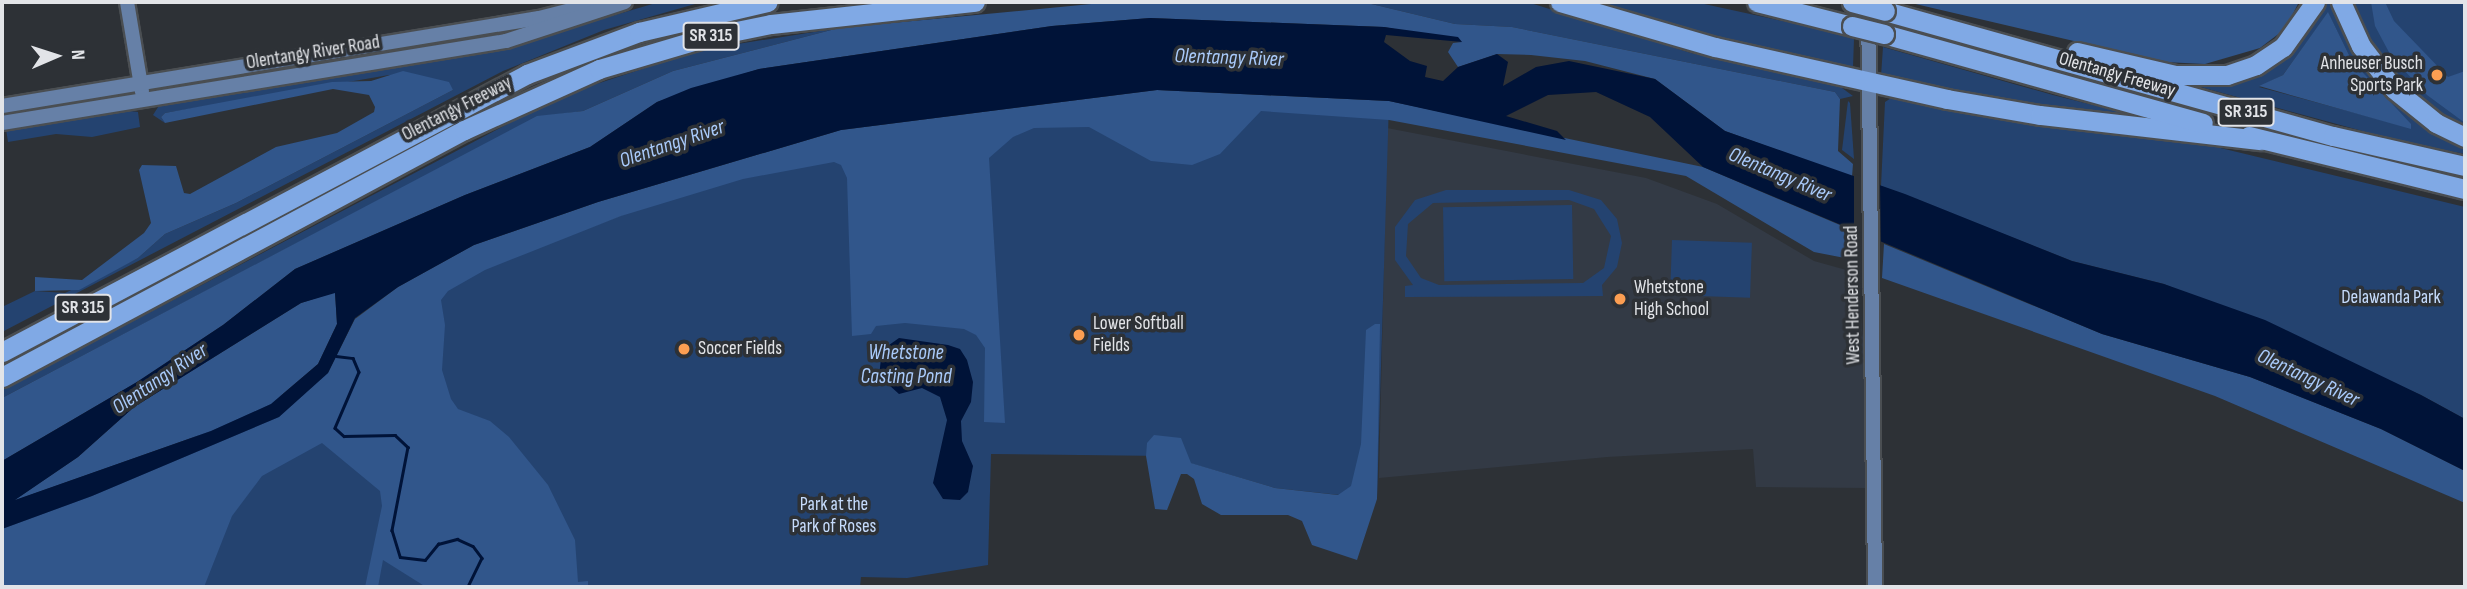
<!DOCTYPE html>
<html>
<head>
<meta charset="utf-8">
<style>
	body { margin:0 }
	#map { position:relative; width:2467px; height:589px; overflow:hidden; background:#2d3136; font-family:"Sofia Sans Condensed",sans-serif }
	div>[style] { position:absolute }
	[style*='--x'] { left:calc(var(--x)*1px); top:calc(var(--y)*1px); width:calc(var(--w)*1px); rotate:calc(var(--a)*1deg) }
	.built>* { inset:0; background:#333a45 }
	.green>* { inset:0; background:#244370; transform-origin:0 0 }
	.forest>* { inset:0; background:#31568b }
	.water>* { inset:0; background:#001338 }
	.pier>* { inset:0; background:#2d3136 }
	.stream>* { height:2.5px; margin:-1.25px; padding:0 1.25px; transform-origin:1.25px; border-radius:1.25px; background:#001338 }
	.roads { filter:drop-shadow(2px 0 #4a4e52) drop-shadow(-2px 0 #4a4e52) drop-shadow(0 2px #4a4e52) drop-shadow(0 -2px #4a4e52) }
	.secondary>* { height:14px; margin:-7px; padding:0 7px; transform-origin:7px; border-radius:7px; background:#6680a7 }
	.highway>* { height:19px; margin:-9.5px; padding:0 9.5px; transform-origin:9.5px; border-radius:9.5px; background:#80a9e5 }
	.bridges { filter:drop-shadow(2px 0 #4a4e52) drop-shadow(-2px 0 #4a4e52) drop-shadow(0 2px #4a4e52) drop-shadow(0 -2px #4a4e52) }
	.highway-bridge>* { height:19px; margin:-9.5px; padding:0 9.5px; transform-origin:9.5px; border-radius:9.5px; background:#80a9e5 }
	.dots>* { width:19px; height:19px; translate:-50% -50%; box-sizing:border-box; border:4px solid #2d3136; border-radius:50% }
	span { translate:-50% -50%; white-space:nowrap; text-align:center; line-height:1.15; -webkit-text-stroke:7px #2d3136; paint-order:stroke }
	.shield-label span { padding:2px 5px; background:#2d3136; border:2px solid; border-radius:5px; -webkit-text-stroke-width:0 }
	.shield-label { font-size:18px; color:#e2e4e8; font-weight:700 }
	.street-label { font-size:19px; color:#e2e4e8 }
	.poi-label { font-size:19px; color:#e2e4e8 }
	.right { translate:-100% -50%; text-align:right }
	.left { translate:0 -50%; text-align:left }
	.park-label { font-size:19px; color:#c6dcfd }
	.water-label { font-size:21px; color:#a9cafa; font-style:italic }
	.frame { position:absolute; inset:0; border:4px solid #e2e4e8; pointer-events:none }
	.north { position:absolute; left:21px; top:21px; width:70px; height:70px; -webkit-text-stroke:5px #2d3136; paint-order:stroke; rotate:87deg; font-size:19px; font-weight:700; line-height:28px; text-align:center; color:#e2e4e8 }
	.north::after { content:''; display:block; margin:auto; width:24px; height:32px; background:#e2e4e8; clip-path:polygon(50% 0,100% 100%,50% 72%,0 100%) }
</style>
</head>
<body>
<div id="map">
	<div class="built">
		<div style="clip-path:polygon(1387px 128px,1646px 178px,1717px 204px,1814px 261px,1857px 273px,1867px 381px,1868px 488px,1756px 487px,1753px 449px,1607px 457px,1379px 478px)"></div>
	</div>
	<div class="green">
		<div style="clip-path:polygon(659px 2px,702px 2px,604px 30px,503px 71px,2px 332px,2px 307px,35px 291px,65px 293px,138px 258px,165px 234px,236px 203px,453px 90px,389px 75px,165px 113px,161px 117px,165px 123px,153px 115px,160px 104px,511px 46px)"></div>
		<div style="clip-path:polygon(1363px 2px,1527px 2px,1691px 53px,1838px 85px,1853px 96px,1840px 99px,1835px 92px,1512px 27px,1455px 24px)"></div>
		<div style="clip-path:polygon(1577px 2px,1695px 2px,1824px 30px,1854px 39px,1853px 67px,1757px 51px)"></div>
		<div style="clip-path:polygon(evenodd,2322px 2px,2338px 2px,2354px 41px,2465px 142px,2465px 154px,2403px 142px,2193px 85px,2193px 81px,2251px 72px,2322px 2px,2328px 13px,2352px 61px,2411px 128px,2259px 87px,2283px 75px,2328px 13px)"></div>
		<div style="clip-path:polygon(2348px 2px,2465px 2px,2465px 131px,2432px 114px,2382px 66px)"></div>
		<div style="clip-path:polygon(839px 28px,673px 71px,583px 111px,537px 117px,2px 398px,2px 390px,563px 95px,700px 50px)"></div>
		<div style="clip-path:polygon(1883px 47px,2053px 95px,2137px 116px,2047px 112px,1881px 76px)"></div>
		<div style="clip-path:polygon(1899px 93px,1953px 111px,2179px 138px,2465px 207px,2465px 419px,2421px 395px,2164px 284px,2072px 261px,1881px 186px,1885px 102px)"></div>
		<div style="clip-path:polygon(1389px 101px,1377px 499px,1275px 488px,1166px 456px,991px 454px,988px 565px,907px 578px,861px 577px,860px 587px,2px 587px,2px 529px,328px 373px,355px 319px,841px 130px)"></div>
		<div style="clip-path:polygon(1848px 101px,1850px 103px,1854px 159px,1842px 150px)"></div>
		<div style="clip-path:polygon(122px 110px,138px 112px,140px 127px,92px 137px,56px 134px,8px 142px,6px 129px)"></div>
		<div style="clip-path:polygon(evenodd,1446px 190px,1569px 190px,1601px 200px,1617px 219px,1622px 243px,1617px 267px,1602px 285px,1603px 296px,1405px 297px,1405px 286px,1413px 285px,1395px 260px,1395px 227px,1415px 200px,1446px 190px,1569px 200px,1594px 209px,1611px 236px,1604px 268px,1583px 283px,1439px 285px,1421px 278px,1406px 256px,1408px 224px,1433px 203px,1569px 200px)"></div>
		<div style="left:1572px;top:205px;width:74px;height:129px;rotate:89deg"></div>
		<div style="left:1672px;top:240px;width:80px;height:55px;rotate:2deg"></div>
	</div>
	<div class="forest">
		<div style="clip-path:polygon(1112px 2px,1363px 2px,1455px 24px,1512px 27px,1835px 92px,1840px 99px,1838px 151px,1853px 164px,1852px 177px,1725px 131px,1655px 79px,1585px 61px,1531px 55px,1497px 54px,1458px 67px,1448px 52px,1453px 43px,1462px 42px,1384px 27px,1150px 18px,1052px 26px,759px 69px,657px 102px,590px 147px,465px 195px,295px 269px,223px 325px,137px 382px,2px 461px,2px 398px,537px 116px,583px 111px,673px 71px,839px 28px)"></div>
		<div style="clip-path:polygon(1907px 2px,2299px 2px,2285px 29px,2260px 48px,2205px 64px,2164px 62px)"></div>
		<div style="clip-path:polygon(2371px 2px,2385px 2px,2394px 21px,2448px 77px,2465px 71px,2465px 123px,2427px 95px,2391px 56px,2375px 26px)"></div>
		<div style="clip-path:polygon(2328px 12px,2352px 61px,2411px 124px,2411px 129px,2259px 86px,2283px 75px)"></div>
		<div style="clip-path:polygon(403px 71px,449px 82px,453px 90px,236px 203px,165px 234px,138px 258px,79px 290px,35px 291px,35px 277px,82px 280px,144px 233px,151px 223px,139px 170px,142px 165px,176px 166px,184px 193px,190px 194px,276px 147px,337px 133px,374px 112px,375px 107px,369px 95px,333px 89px,165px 123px,161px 117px,165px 113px,332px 82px,371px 81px)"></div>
		<div style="clip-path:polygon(1157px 90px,1389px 101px,1703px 167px,1854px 231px,1850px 259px,1814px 252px,1686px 176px,1389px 120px,1261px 111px,1220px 154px,1192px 165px,1151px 161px,1089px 127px,1034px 128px,1013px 137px,989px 158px,1005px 423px,984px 422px,985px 348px,976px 335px,964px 329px,905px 323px,876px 326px,871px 334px,852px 336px,847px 178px,841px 165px,834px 162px,743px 179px,621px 216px,485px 270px,448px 291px,441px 300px,445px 325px,442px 370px,451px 399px,458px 409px,490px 421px,509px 437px,548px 485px,575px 540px,578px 582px,588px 581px,588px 587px,426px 587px,383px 560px,378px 587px,365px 587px,382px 506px,380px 491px,322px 443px,262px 476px,232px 516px,204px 587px,2px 587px,2px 529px,92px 496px,279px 417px,328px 373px,355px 319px,398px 287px,474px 245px,598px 202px,841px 130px)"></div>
		<div style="clip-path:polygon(1884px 244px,2102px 334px,2250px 377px,2381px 429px,2465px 471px,2465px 503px,2215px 396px,1882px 278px)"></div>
		<div style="clip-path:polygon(335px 292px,337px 324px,318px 364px,271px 404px,211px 431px,13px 501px,78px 457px,134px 407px,301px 303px)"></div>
		<div style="clip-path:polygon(1375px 324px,1380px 324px,1377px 499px,1357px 560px,1312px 545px,1302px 521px,1288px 515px,1221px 515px,1202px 504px,1194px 479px,1187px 474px,1181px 474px,1167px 510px,1155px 509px,1146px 456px,1147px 443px,1154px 435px,1181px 438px,1191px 463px,1275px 488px,1338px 495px,1351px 486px,1361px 444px,1366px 330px)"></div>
	</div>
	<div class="water">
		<div style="clip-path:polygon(evenodd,1150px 18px,1384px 27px,1458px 37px,1462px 42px,1386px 35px,1384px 42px,1410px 61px,1427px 66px,1425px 77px,1443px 81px,1458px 67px,1497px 54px,1508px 62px,1503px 86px,1536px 67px,1569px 61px,1655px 79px,1725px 131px,1905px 194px,2072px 261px,2164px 284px,2265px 320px,2421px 395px,2465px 419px,2465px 471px,2381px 429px,2250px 377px,2102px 334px,1703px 167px,1650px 117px,1596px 92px,1548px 95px,1506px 116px,1557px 131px,1566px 140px,1389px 101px,1157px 90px,841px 130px,598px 202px,474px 245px,398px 287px,355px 318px,328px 373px,279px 417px,92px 496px,2px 529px,2px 461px,137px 382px,223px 325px,295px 269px,465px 195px,590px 147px,657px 102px,691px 88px,759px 69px,1052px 26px,1150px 18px,335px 293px,337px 324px,318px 364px,271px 404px,211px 431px,15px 500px,78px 457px,134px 407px,301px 303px,335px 293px)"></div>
		<div style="clip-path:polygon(899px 338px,948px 345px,960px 349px,967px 360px,973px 382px,971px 402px,961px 421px,962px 441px,973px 466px,968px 492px,960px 500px,943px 499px,933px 483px,947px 420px,940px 397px,922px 388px,899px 394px,879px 376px,882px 350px)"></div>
	</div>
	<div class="pier">
		<div style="clip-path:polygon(1854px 174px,1880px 182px,1881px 247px,1854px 234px)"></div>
	</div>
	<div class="stream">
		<div style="--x:336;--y:356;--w:17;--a:7"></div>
		<div style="--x:353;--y:358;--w:15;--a:67"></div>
		<div style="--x:359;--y:372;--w:61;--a:113.2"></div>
		<div style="--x:335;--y:428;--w:12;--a:42"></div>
		<div style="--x:344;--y:436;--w:51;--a:-1.1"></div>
		<div style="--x:395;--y:435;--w:18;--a:43"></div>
		<div style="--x:408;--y:447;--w:85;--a:100.9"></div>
		<div style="--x:392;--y:530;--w:28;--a:73"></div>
		<div style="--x:400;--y:557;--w:25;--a:7"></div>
		<div style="--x:425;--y:560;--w:21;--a:-51"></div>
		<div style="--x:438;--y:544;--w:20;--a:-15"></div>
		<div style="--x:457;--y:539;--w:17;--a:24"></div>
		<div style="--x:473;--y:546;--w:15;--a:53"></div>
		<div style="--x:482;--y:558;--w:32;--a:116"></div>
	</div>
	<div class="roads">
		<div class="secondary">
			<div style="--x:127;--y:2;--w:91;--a:80.5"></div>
			<div style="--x:1868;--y:2;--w:585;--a:89.31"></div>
			<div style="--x:2;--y:106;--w:544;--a:-9.31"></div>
			<div style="--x:539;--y:18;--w:65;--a:-14.3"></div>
			<div style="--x:2;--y:123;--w:511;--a:-9.24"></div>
			<div style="--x:506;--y:41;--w:125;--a:-18.1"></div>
		</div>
		<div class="highway">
			<div style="--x:1560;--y:2;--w:161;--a:16.2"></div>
			<div style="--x:1715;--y:47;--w:238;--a:12.6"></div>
			<div style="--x:1947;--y:99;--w:94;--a:9.8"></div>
			<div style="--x:2040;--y:115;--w:222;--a:6.5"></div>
			<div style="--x:1757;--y:2;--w:98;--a:14.2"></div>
			<div style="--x:2341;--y:2;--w:48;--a:65.6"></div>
			<div style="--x:2361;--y:46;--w:54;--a:52.5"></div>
			<div style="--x:2394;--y:89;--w:54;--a:39"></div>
			<div style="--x:2436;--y:123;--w:32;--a:26"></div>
			<div style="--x:1885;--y:11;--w:465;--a:15.6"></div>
			<div style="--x:2333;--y:136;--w:135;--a:12.8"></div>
			<div style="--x:1884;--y:34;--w:331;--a:15.6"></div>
			<div style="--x:2077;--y:52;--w:101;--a:13.2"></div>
			<div style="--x:2175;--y:75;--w:52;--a:0"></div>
			<div style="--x:2227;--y:75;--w:31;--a:-19"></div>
			<div style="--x:2256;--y:65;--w:32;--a:-34"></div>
			<div style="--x:2283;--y:47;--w:55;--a:-54.6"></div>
			<div style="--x:2249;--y:136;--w:222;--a:13.8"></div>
			<div style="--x:2;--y:352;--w:594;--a:-27.9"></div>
			<div style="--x:527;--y:74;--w:120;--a:-20.6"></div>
			<div style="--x:639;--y:32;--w:132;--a:-13.1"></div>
			<div style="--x:2;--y:377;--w:524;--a:-28.13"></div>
			<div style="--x:464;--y:130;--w:148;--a:-24.3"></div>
			<div style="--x:599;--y:69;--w:113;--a:-16.5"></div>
			<div style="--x:707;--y:37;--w:65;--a:-11.5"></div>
			<div style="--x:771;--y:24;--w:205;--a:-6.2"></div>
		</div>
	</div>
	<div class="bridges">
		<div class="highway-bridge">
			<div style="--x:1852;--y:2;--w:34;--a:15"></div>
			<div style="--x:1852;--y:26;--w:33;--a:14"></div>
		</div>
	</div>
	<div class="dots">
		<div style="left:2437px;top:75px;background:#fc9e52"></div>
		<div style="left:1620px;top:299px;background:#fc9e52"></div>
		<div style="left:1079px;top:335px;background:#fc9e52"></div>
		<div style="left:684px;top:349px;background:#fc9e52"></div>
	</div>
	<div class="shield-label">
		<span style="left:711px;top:36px">SR 315</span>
		<span style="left:2246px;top:112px">SR 315</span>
		<span style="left:83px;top:308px">SR 315</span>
	</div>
	<div class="street-label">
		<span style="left:313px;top:53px;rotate:-9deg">Olentangy River Road</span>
		<span style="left:2117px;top:75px;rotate:16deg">Olentangy Freeway</span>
		<span style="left:457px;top:109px;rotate:-27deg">Olentangy Freeway</span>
		<span style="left:1853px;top:295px;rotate:-91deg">West Henderson Road</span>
	</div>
	<div class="poi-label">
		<span class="right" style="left:2423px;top:75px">Anheuser Busch<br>Sports Park</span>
		<span class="left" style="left:1634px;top:299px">Whetstone<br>High School</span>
		<span class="left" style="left:1093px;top:335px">Lower Softball<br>Fields</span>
		<span class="left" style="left:698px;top:349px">Soccer Fields</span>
	</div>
	<div class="park-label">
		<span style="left:2391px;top:298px">Delawanda Park</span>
		<span style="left:834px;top:516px">Park at the<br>Park of Roses</span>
	</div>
	<div class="water-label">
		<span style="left:1229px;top:58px;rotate:2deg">Olentangy River</span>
		<span style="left:672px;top:144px;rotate:-19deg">Olentangy River</span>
		<span style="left:1780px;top:175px;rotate:23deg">Olentangy River</span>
		<span style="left:906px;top:365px">Whetstone<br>Casting Pond</span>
		<span style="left:2308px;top:378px;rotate:25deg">Olentangy River</span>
		<span style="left:160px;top:379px;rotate:-34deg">Olentangy River</span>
	</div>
	<div class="frame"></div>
	<div class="north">N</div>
</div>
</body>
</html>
